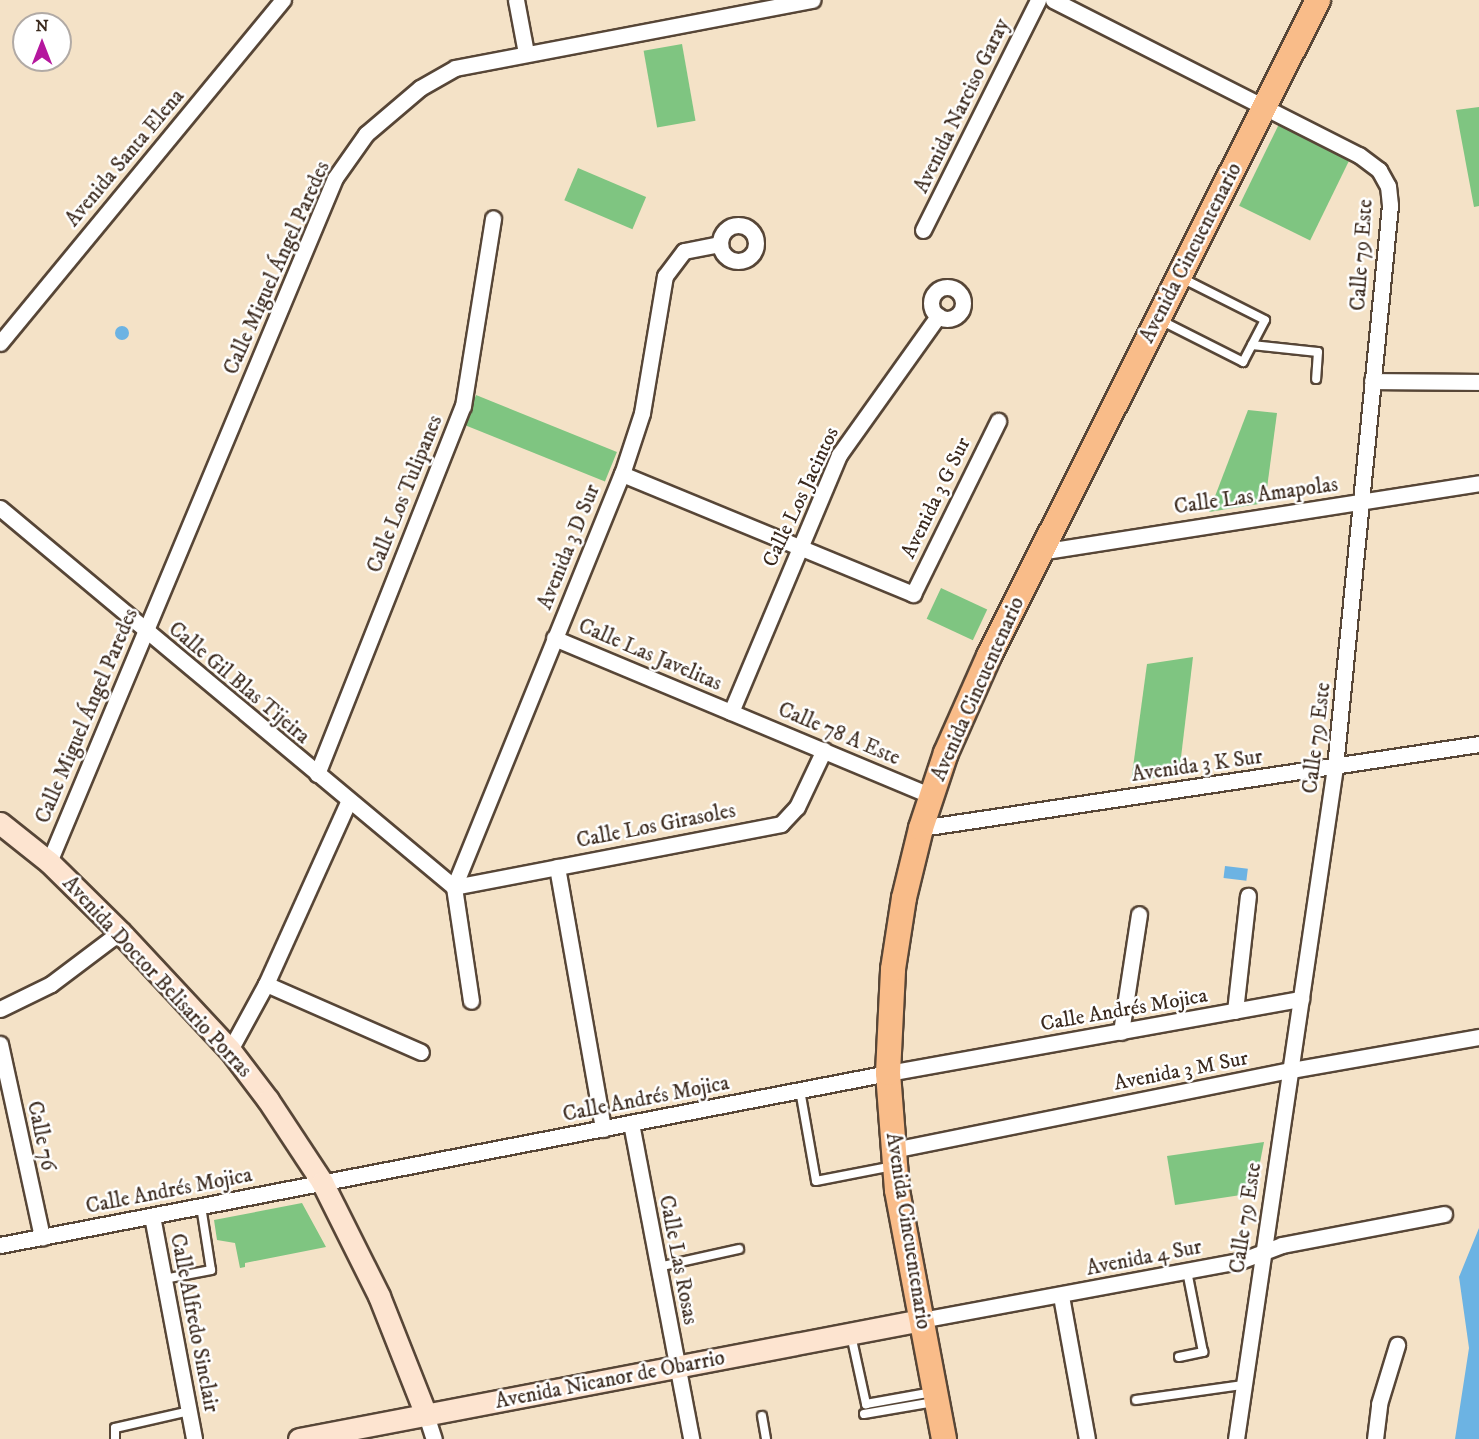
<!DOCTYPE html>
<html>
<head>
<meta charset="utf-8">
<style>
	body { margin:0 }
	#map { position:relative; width:1479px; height:1439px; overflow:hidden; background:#f4e2c7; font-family:"IM FELL DW Pica",serif }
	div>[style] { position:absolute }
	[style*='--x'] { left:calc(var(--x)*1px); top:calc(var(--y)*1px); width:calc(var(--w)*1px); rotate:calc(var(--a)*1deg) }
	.green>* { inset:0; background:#7fc581; transform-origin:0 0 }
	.water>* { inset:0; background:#6cb3e3; transform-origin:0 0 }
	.round { border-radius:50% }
	.roads { filter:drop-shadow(2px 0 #574637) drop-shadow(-2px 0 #574637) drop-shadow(0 2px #574637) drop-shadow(0 -2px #574637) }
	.lane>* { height:8px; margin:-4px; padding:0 4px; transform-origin:4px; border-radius:4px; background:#fff }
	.street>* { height:15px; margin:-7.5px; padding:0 7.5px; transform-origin:7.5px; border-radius:7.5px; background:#fff }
	.street>.ring { margin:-7.5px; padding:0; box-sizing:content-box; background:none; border:15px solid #fff; border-radius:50% }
	.secondary>* { height:21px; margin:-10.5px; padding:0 10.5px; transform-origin:10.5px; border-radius:10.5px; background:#fde4d0 }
	.primary>* { height:24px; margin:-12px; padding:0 12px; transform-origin:12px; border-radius:12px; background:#f9bc89 }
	span { translate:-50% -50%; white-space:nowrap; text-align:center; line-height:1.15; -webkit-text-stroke:5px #fff; paint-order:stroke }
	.street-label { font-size:21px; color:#3b2a1e }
	.north { position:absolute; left:12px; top:12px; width:60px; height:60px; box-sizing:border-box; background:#fff; border:2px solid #b1aaa5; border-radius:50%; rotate:0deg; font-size:16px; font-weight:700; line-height:24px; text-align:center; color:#3b2a1e }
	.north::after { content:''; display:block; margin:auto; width:21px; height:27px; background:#b5179e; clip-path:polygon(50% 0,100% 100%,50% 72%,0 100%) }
</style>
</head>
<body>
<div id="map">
	<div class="green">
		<div style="left:682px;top:44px;width:78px;height:39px;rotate:80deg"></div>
		<div style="clip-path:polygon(1479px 107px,1479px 206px,1474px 207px,1456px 110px)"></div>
		<div style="left:1279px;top:124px;width:79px;height:91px;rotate:26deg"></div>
		<div style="left:578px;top:168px;width:74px;height:35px;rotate:23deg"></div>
		<div style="left:476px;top:395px;width:152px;height:32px;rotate:22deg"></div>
		<div style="clip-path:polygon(1248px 410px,1277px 413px,1265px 503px,1209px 512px)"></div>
		<div style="left:941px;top:588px;width:51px;height:34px;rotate:25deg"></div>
		<div style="clip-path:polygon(1193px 657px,1179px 774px,1131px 782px,1147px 664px)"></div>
		<div style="clip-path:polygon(1264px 1142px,1254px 1193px,1175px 1205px,1167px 1156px)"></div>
		<div style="clip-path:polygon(302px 1203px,326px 1247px,245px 1263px,245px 1267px,240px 1268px,235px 1243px,217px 1240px,214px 1220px)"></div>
	</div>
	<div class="water">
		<div class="round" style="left:115px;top:326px;width:14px;height:14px"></div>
		<div style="left:1225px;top:866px;width:23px;height:12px;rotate:7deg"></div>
		<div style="clip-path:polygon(1479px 1228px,1479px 1439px,1455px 1439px,1469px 1348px,1459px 1277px)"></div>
	</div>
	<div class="roads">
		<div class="lane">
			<div style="--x:1162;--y:321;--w:91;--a:26.8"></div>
			<div style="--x:1243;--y:362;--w:47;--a:-62.4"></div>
			<div style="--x:1265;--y:320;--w:93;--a:-153.2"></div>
			<div style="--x:1252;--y:345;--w:66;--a:6.1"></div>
			<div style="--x:1318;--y:352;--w:27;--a:94"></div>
			<div style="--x:800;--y:1090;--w:92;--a:80"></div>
			<div style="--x:816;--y:1181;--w:78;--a:-11"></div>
			<div style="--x:658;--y:1267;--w:83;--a:-12.5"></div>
			<div style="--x:164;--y:1279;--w:48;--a:-10.8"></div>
			<div style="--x:211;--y:1270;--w:65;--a:-98.9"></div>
			<div style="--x:851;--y:1335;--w:71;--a:77.7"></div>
			<div style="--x:866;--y:1404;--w:68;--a:-10.2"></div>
			<div style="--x:1179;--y:1357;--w:25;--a:-12"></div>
			<div style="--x:1203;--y:1352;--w:83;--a:-101.2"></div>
			<div style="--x:1136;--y:1400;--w:108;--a:-8"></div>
			<div style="--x:864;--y:1414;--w:71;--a:-9.7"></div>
			<div style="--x:762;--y:1416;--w:23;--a:80"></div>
			<div style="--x:115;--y:1439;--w:11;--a:-90"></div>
			<div style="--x:115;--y:1428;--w:76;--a:-12.9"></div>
		</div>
		<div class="street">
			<div style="--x:516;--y:0;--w:54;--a:79.3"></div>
			<div style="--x:1053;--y:0;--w:343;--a:26.9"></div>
			<div style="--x:1359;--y:155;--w:25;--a:37"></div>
			<div style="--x:1379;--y:170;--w:18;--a:61"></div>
			<div style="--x:1388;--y:186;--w:19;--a:84"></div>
			<div style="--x:1390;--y:205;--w:565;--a:95.59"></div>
			<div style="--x:1335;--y:767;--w:679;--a:98.38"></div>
			<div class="ring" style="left:720px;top:225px;width:21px;height:21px"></div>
			<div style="--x:923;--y:230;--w:257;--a:-63.4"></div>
			<div class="ring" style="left:931px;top:287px;width:17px;height:17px"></div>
			<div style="--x:0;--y:343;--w:445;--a:-50.5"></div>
			<div style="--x:1372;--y:381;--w:107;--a:0.5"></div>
			<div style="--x:622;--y:474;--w:315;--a:22.4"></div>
			<div style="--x:913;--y:594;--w:193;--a:-63.8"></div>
			<div style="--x:0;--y:508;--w:591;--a:39.86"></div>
			<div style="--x:1040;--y:552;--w:444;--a:-8.9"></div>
			<div style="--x:554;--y:638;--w:410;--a:22.7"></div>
			<div style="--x:731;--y:712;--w:279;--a:-67.2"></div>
			<div style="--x:839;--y:455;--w:171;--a:-54.5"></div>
			<div style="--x:317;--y:774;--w:396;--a:-68.4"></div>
			<div style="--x:463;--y:406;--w:190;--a:-80.9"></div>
			<div style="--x:921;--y:828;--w:564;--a:-8.56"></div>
			<div style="--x:49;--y:862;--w:741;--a:-67.31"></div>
			<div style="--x:335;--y:178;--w:54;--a:-54.8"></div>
			<div style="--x:366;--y:134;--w:71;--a:-40.4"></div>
			<div style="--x:420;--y:88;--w:40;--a:-29.7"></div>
			<div style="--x:455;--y:68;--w:364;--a:-10.8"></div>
			<div style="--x:557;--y:867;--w:266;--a:80"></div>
			<div style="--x:454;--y:887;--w:446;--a:-67.9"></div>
			<div style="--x:622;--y:474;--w:64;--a:-71.8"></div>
			<div style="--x:642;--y:413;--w:139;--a:-80.5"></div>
			<div style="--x:665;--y:276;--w:31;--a:-53"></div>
			<div style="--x:684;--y:251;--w:37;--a:-11"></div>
			<div style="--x:454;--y:887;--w:333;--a:-10.9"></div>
			<div style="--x:781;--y:824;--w:23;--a:-47"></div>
			<div style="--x:797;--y:807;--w:63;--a:-64.7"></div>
			<div style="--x:454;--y:887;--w:115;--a:81.5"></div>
			<div style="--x:266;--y:984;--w:169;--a:23.7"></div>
			<div style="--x:0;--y:1009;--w:57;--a:-26.1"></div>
			<div style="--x:51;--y:984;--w:86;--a:-37"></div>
			<div style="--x:1235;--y:1011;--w:116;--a:-83.6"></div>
			<div style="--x:1121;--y:1032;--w:119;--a:-81.3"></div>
			<div style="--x:0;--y:1044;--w:198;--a:77.7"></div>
			<div style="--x:230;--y:1050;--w:75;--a:-61.4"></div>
			<div style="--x:266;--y:984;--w:200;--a:-65.7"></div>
			<div style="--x:631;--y:1123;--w:322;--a:79.2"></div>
			<div style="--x:893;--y:1150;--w:406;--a:-11.4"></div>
			<div style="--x:1291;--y:1070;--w:191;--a:-10"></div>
			<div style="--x:152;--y:1216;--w:227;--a:79.3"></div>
			<div style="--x:0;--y:1245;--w:905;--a:-10.96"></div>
			<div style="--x:888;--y:1073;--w:420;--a:-10.2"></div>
			<div style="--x:1061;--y:1296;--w:145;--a:79.7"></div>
			<div style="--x:921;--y:1320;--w:324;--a:-10.5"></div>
			<div style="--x:1240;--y:1261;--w:45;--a:-20.9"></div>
			<div style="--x:1282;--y:1245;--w:165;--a:-10.8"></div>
			<div style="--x:426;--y:1415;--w:25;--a:72"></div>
			<div style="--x:1375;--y:1439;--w:35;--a:-83"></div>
			<div style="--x:1379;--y:1404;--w:62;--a:-73"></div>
		</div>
		<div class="secondary">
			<div style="--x:0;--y:823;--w:63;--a:38.5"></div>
			<div style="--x:49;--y:862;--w:100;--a:44.6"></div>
			<div style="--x:120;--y:932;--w:161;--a:47"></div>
			<div style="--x:230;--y:1050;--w:63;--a:52.8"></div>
			<div style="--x:268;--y:1100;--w:98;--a:56.6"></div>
			<div style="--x:322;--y:1182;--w:127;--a:63.4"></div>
			<div style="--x:379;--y:1296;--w:128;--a:68.4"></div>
			<div style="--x:299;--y:1439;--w:633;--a:-10.83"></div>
		</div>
		<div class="primary">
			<div style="--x:944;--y:1439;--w:253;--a:-100.7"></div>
			<div style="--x:897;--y:1190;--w:117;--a:-94.4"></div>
			<div style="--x:888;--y:1073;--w:104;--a:-87.2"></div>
			<div style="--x:893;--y:969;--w:72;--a:-81.2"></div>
			<div style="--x:904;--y:898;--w:72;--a:-76.3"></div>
			<div style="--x:921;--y:828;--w:79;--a:-71.6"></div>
			<div style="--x:946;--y:753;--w:106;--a:-66.1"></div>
			<div style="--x:989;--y:656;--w:734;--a:-63.37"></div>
		</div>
	</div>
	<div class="street-label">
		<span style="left:962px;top:106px;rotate:-64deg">Avenida Narciso Garay</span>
		<span style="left:125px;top:158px;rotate:-50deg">Avenida Santa Elena</span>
		<span style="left:1191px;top:253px;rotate:-63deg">Avenida Cincuentenario</span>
		<span style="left:1362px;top:255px;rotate:-86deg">Calle 79 Este</span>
		<span style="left:277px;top:268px;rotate:-66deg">Calle Miguel Ángel Paredes</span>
		<span style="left:405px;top:494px;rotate:-68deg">Calle Los Tulipanes</span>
		<span style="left:1256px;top:496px;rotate:-8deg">Calle Las Amapolas</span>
		<span style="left:801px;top:497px;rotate:-65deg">Calle Los Jacintos</span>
		<span style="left:936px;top:498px;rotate:-64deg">Avenida 3 G Sur</span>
		<span style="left:569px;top:547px;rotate:-68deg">Avenida 3 D Sur</span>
		<span style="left:650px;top:655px;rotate:23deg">Calle Las Javelitas</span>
		<span style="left:239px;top:683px;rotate:40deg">Calle Gil Blas Tijeira</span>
		<span style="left:978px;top:689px;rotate:-66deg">Avenida Cincuentenario</span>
		<span style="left:87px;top:716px;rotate:-67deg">Calle Miguel Ángel Paredes</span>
		<span style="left:839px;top:734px;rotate:23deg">Calle 78 A Este</span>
		<span style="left:1317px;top:738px;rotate:-83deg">Calle 79 Este</span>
		<span style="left:1197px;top:766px;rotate:-8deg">Avenida 3 K Sur</span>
		<span style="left:656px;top:826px;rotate:-11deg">Calle Los Girasoles</span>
		<span style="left:157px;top:977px;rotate:47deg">Avenida Doctor Belisario Porras</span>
		<span style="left:1124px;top:1010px;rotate:-10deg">Calle Andrés Mojica</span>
		<span style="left:1181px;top:1071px;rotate:-11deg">Avenida 3 M Sur</span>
		<span style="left:646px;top:1099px;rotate:-11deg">Calle Andrés Mojica</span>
		<span style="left:41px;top:1136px;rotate:78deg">Calle 76</span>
		<span style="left:169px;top:1191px;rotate:-11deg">Calle Andrés Mojica</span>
		<span style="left:1246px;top:1218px;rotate:-81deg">Calle 79 Este</span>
		<span style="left:908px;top:1231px;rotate:81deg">Avenida Cincuentenario</span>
		<span style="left:1144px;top:1258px;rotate:-11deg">Avenida 4 Sur</span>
		<span style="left:678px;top:1260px;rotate:79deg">Calle Las Rosas</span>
		<span style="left:194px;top:1323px;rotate:79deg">Calle Alfredo Sinclair</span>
		<span style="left:610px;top:1380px;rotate:-11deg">Avenida Nicanor de Obarrio</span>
	</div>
	<div class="north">N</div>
</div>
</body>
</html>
